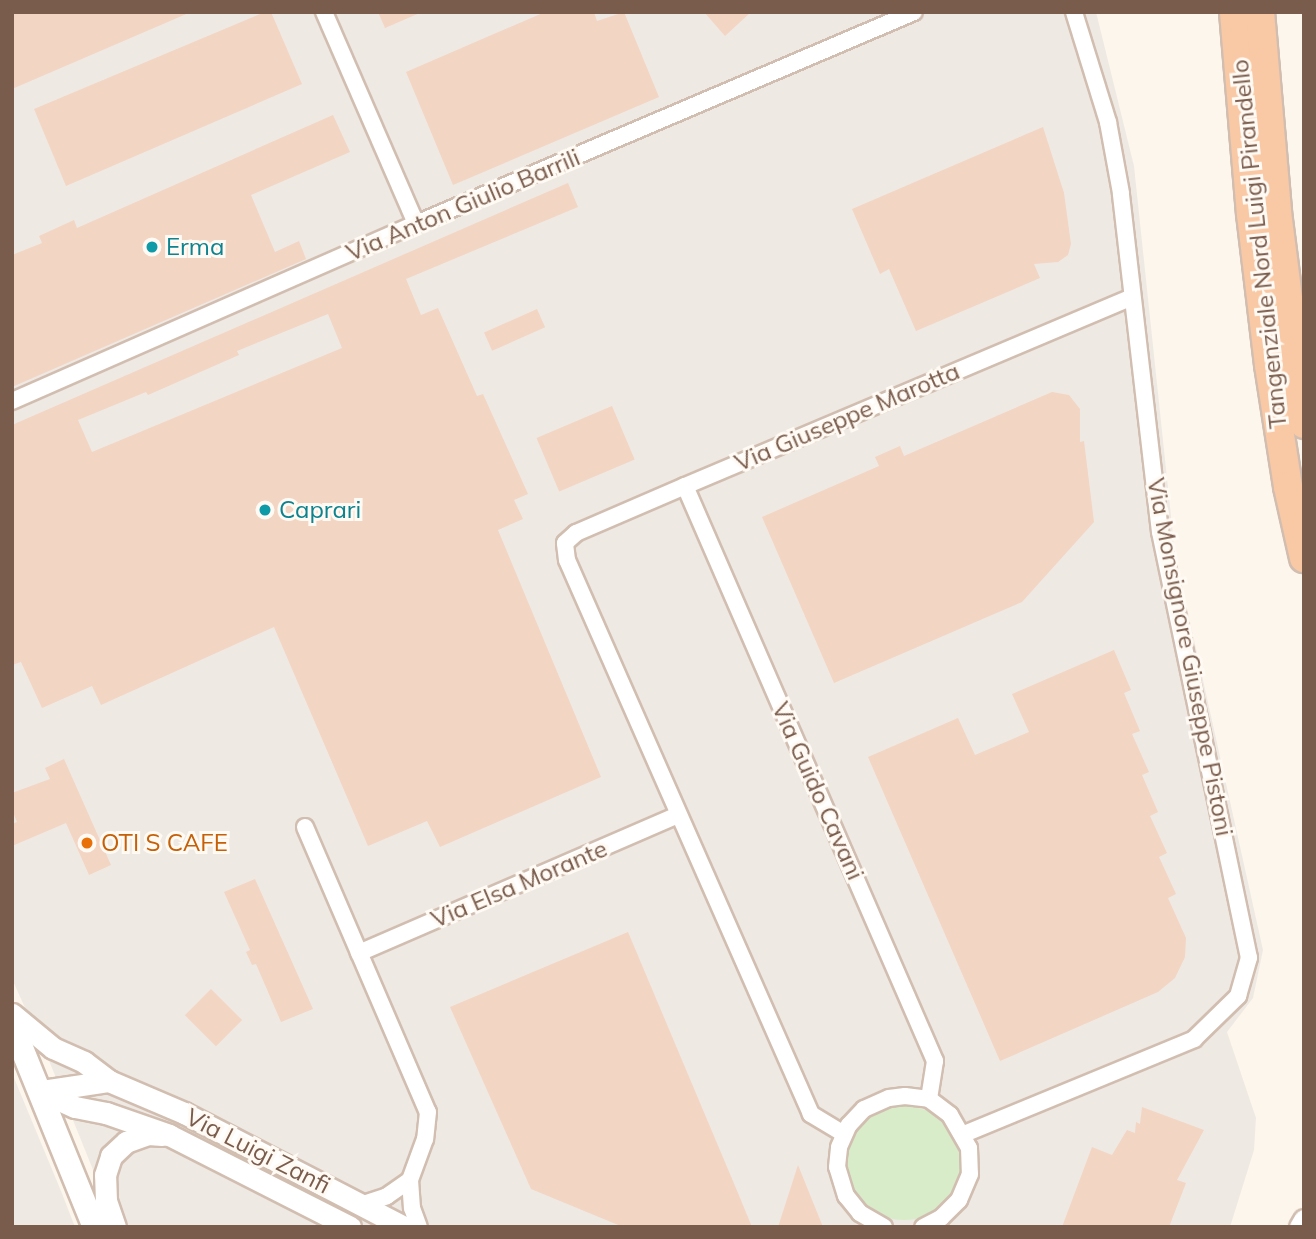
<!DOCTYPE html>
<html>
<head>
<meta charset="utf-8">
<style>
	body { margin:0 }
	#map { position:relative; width:1316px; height:1239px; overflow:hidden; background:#fdf6ec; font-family:Mulish,sans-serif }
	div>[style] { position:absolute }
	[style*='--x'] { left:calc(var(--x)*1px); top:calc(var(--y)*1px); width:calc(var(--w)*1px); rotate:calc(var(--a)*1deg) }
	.industrial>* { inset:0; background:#efe9e4 }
	.green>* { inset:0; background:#d8ecc9 }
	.round { border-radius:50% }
	.building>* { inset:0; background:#f3d5c3; transform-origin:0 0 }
	.roads { filter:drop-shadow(2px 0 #d1beb0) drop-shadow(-2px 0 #d1beb0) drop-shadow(0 2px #d1beb0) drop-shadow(0 -2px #d1beb0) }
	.minor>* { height:16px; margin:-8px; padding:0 8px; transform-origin:8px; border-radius:8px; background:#fff }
	.tertiary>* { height:21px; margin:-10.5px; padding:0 10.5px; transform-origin:10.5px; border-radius:10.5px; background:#fff }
	.secondary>* { height:23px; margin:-11.5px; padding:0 11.5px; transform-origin:11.5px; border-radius:11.5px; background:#fff }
	.trunk>* { height:28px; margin:-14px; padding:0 14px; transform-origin:14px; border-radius:14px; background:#f9c8a4 }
	.dots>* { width:19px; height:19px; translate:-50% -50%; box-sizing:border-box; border:4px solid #fffaf3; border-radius:50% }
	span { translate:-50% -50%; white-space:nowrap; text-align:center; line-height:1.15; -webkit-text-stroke:6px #fffaf3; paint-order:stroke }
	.street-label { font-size:24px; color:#7a5c4d }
	.culture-label { font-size:24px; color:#0d838f }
	.left { translate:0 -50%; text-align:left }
	.food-label { font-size:24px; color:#c56008 }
	.frame { position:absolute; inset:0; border:14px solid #7a5c4d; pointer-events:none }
</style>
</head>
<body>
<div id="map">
	<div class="industrial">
		<div style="clip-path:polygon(12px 12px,1096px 12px,1134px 166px,1175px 554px,1263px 950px,1253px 998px,1227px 1032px,1256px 1118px,1254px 1150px,1230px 1227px,116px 1227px,50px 1063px,12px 979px)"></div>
		<div style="clip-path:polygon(12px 1073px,61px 1191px,75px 1227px,12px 1227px)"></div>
	</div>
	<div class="green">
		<div class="round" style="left:847px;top:1106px;width:114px;height:114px"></div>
	</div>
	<div class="building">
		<div style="clip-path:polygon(12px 12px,191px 12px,12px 89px)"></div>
		<div style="clip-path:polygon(265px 12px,271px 12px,302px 84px,66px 186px,34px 109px)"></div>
		<div style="clip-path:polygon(378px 12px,422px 12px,385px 28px)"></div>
		<div style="clip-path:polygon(545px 12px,594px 12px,597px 21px,624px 12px,659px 97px,453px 185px,406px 72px)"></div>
		<div style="clip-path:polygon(704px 12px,751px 12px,725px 36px)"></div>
		<div style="clip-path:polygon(333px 115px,350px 152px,251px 195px,275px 252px,299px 241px,306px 259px,12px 387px,12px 255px,42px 243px,39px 236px,74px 220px,77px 228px)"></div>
		<div style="clip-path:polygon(1043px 127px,1064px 193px,1071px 244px,1068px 255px,1058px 262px,1034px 264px,1040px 278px,916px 331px,889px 269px,880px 274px,852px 209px)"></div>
		<div style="clip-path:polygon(evenodd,568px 183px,578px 207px,406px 279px,421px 315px,438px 308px,477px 396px,483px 394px,528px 494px,514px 500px,523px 519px,498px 530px,601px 777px,440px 847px,427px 821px,368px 846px,274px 627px,101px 705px,92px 686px,42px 708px,21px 662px,12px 665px,12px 425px,568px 183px,328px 314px,342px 348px,92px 452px,78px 420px,146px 392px,148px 395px,239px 355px,237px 351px,328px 314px)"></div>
		<div style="left:537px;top:309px;width:20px;height:58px;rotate:66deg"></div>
		<div style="clip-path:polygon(1052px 392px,1069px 395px,1080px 409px,1080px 442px,1084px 441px,1094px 522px,1022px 602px,834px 683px,762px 517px,879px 466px,875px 457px,900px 446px,904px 456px)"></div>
		<div style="left:612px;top:406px;width:58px;height:82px;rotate:67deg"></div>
		<div style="clip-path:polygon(1114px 650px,1131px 690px,1124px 693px,1140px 731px,1132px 734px,1149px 772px,1142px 775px,1158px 812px,1150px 816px,1167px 853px,1159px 857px,1176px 894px,1168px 898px,1186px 938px,1185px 957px,1175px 978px,1158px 992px,1000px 1061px,868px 757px,958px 718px,975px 755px,1029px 732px,1012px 694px)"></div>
		<div style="clip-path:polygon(64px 759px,111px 865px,89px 875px,66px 823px,12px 846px,12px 824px,17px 822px,12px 810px,12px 793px,50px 779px,45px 768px)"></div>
		<div style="clip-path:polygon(255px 879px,313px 1009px,281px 1022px,256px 964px,252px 965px,246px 952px,250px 950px,224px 892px)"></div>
		<div style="clip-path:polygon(628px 932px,738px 1193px,752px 1227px,623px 1227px,531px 1189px,450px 1007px)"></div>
		<div style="left:211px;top:989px;width:44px;height:37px;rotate:45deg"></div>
		<div style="clip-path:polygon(1142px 1107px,1204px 1130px,1177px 1180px,1186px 1183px,1169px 1227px,1062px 1227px,1092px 1147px,1112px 1155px,1127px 1130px,1135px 1133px,1136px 1122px,1140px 1124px)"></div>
		<div style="clip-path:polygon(798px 1165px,823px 1227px,778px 1227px)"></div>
	</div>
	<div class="roads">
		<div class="minor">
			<div style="--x:324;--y:12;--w:231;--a:66.5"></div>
			<div style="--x:12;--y:401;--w:441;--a:-23.7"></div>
			<div style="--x:416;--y:224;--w:541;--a:-23.06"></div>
			<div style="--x:685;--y:486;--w:627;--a:66.5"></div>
			<div style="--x:935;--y:1061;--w:38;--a:99"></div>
			<div style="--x:305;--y:827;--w:310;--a:66.7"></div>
			<div style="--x:428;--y:1112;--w:27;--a:96"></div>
			<div style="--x:425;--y:1139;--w:44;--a:110.1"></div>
			<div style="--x:410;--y:1180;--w:28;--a:86"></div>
			<div style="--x:412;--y:1208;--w:20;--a:70"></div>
			<div style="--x:359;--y:953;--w:348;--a:-23.4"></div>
			<div style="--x:844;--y:1134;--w:39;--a:-149"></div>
			<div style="--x:811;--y:1114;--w:605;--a:-113.77"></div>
			<div style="--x:567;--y:560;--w:17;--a:-97"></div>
			<div style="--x:565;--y:543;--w:15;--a:-42"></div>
			<div style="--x:576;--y:533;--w:119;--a:-23.3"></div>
			<div style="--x:685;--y:486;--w:485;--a:-22.9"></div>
			<div style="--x:964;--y:1134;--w:249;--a:-22.4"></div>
			<div style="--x:1194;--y:1039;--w:62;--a:-44.3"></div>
			<div style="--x:1238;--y:996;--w:40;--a:-74"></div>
			<div style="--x:1249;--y:958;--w:435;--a:-101.8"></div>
			<div style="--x:1160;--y:532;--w:341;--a:-96.6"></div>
			<div style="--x:1121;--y:193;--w:72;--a:-100.4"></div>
			<div style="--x:1108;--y:122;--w:115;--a:-107.2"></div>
			<div style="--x:363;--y:1204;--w:25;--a:-18"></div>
			<div style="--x:387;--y:1196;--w:28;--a:-35"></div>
			<div style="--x:884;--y:1227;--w:28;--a:-150"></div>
			<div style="--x:860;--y:1213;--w:22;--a:-129"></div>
			<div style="--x:846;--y:1196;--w:30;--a:-107"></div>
			<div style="--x:837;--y:1167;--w:20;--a:-84"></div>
			<div style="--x:839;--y:1147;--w:24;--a:-66"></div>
			<div style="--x:849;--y:1125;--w:22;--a:-47"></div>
			<div style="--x:864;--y:1109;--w:27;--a:-24"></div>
			<div style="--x:889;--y:1098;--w:16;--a:-7"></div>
			<div style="--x:905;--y:1096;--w:24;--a:7"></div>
			<div style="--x:929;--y:1099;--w:26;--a:37"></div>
			<div style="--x:950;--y:1115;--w:38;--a:60"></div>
			<div style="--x:969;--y:1148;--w:26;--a:88"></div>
			<div style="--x:970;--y:1174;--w:28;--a:113"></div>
			<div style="--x:959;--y:1200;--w:25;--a:135"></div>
			<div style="--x:941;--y:1218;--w:20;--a:153"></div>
		</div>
		<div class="tertiary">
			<div style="--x:12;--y:1014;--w:53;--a:39.7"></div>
			<div style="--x:53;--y:1048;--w:34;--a:24"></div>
			<div style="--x:84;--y:1062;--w:31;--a:37"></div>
			<div style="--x:109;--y:1081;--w:82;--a:23.1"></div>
			<div style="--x:184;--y:1113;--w:248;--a:27.4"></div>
			<div style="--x:40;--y:1091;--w:38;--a:25"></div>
			<div style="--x:75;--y:1107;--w:32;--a:11"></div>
			<div style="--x:106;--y:1113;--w:67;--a:19.2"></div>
			<div style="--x:169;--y:1135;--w:203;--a:26.9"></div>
			<div style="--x:42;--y:1091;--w:68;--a:-8.5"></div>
			<div style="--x:115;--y:1227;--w:28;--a:-109"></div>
			<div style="--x:106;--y:1201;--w:26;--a:-92"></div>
			<div style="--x:105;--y:1175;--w:20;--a:-72"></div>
			<div style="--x:111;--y:1156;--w:21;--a:-43"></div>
			<div style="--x:126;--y:1142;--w:23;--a:-20"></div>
			<div style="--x:148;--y:1134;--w:14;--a:4"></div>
			<div style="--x:1300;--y:1227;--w:8;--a:-60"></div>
		</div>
		<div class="secondary">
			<div style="--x:12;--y:1025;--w:218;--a:67.9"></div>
		</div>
		<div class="trunk">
			<div style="--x:1234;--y:12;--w:203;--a:85.2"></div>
			<div style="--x:1251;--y:214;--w:152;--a:83.2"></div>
			<div style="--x:1269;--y:365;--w:123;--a:81.1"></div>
			<div style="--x:1288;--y:487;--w:73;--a:77.3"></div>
			<div style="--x:1260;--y:12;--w:201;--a:85.1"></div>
			<div style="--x:1277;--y:212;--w:214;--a:82.7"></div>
		</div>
	</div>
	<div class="dots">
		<div style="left:152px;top:247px;background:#0f9aa8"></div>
		<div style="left:265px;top:510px;background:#0f9aa8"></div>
		<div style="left:87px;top:843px;background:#e8710a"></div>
	</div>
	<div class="street-label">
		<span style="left:463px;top:205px;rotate:-23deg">Via Anton Giulio Barrili</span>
		<span style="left:1259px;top:244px;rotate:-96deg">Tangenziale Nord Luigi Pirandello</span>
		<span style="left:847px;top:417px;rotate:-23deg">Via Giuseppe Marotta</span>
		<span style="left:1190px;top:657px;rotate:79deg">Via Monsignore Giuseppe Pistoni</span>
		<span style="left:818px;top:791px;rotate:66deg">Via Guido Cavani</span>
		<span style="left:519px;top:884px;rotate:-23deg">Via Elsa Morante</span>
		<span style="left:258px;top:1151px;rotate:27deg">Via Luigi Zanfi</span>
	</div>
	<div class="culture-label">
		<span class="left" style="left:166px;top:247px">Erma</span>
		<span class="left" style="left:279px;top:510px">Caprari</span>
	</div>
	<div class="food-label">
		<span class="left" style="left:101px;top:843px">OTI S CAFE</span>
	</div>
	<div class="frame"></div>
</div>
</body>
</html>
